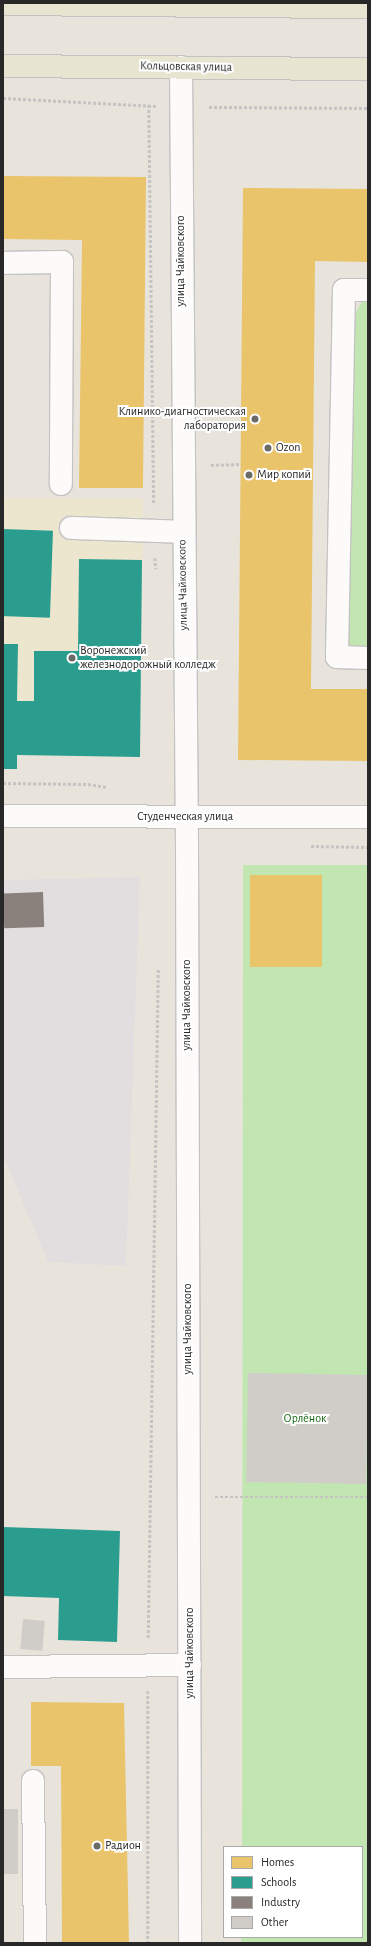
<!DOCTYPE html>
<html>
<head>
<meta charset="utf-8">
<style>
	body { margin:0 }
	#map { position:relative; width:371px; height:1946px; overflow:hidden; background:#e8e4dc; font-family:"Alegreya Sans",sans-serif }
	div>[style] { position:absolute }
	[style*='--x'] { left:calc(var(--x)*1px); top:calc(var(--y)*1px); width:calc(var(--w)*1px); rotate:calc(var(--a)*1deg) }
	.industrial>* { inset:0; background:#e2dee0 }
	.education>* { inset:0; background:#ece6cf }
	.green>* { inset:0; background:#c1e6b2 }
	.homes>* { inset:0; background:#e9c46a; transform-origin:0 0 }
	.schools>* { inset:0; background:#2a9d8f; transform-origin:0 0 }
	.industry>* { inset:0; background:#8a817c; transform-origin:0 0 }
	.building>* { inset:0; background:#d0cdc8; transform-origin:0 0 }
	.path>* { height:2.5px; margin-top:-1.25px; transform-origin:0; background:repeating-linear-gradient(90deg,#c5c4c3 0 3px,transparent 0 5px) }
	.roads { filter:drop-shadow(1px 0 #c4c2c3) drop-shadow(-1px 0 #c4c2c3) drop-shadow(0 1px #c4c2c3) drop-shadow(0 -1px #c4c2c3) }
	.minor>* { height:22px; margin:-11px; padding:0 11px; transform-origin:11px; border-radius:11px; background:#fcfbfa }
	.major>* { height:22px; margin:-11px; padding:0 11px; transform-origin:11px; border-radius:11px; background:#e7e4d0 }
	.dots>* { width:11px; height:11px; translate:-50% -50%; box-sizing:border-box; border:2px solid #fff; border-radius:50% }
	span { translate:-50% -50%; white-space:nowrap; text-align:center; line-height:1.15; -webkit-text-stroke:4px #fff; paint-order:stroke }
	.street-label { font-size:12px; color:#282828 }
	.poi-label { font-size:12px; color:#282828 }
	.right { translate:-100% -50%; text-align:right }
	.left { translate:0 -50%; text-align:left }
	.park-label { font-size:12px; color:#1a6913 }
	.frame { position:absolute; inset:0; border:4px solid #282828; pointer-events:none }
	.legend { position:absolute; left:223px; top:1846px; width:140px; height:92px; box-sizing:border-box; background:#fff; border:1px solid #a9a9a9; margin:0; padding:5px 7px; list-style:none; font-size:12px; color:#282828 }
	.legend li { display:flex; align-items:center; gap:8px; height:20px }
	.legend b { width:20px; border:1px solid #a9a9a9 }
</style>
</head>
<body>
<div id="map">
	<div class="industrial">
		<div style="clip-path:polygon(140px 877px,126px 1266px,48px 1262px,3px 1155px,3px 880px)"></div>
	</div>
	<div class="education">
		<div style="clip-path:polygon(3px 498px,143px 499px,140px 757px,17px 755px,3px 769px)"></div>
	</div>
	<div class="green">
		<div style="clip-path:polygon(363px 299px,368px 299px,368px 648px,348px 649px,353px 318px)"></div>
		<div style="clip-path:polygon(243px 865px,368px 865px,368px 1943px,241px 1943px,241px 1937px,362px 1937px,362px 1847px,242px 1847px)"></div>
	</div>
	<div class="homes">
		<div style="clip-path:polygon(3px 176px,146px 177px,143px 488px,79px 488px,82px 240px,3px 239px)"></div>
		<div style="clip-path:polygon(243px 188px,368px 189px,368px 262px,315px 261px,311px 689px,368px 689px,368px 761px,238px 760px)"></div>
		<div style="left:250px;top:875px;width:72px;height:92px"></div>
		<div style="clip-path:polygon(31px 1702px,124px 1703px,129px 1943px,62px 1943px,61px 1766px,31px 1766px)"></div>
	</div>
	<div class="schools">
		<div style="left:3px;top:529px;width:50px;height:87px;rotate:2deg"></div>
		<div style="clip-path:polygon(79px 559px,142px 560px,140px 757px,17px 755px,17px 769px,3px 769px,3px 644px,18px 644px,17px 701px,34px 701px,34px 651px,78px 651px)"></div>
		<div style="clip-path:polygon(3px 1527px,120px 1531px,117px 1642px,58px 1640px,59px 1598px,3px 1596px)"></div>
	</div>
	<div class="industry">
		<div style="left:43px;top:892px;width:35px;height:40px;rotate:88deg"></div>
	</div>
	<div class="building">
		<div style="left:248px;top:1373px;width:120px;height:109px;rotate:1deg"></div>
		<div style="left:23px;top:1619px;width:22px;height:30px;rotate:5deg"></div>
		<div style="left:3px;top:1809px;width:15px;height:65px"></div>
	</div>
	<div class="path">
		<div style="--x:3;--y:98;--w:153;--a:3"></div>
		<div style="--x:149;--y:105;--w:400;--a:89.3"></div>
		<div style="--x:209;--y:107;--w:159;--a:0.4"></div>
		<div style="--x:211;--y:465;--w:30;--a:-2"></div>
		<div style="--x:155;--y:558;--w:11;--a:85"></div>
		<div style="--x:3;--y:783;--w:85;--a:0.7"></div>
		<div style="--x:88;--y:784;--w:20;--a:9"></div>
		<div style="--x:311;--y:846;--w:57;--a:1"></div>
		<div style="--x:215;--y:1497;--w:153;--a:0"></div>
		<div style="--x:148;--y:1638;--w:670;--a:-89.14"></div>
		<div style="--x:148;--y:1691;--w:252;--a:90"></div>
	</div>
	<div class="roads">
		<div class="minor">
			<div style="--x:181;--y:67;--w:776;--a:89.56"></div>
			<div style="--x:187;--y:843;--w:1100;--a:89.84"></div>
			<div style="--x:3;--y:263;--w:59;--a:-1"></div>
			<div style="--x:62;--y:262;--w:222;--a:90.3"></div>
			<div style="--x:368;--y:290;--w:24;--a:180"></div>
			<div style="--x:344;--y:290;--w:367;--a:91.1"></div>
			<div style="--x:337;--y:657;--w:31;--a:2"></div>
			<div style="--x:71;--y:528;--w:112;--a:2"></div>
			<div style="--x:3;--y:816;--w:365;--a:0.2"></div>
			<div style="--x:3;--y:1667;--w:187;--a:-0.6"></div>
			<div style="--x:33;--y:1781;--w:162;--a:89.3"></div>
		</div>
		<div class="major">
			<div style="--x:3;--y:4;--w:365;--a:0.5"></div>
			<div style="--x:3;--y:66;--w:365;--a:0.5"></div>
		</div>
	</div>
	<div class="dots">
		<div style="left:255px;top:419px;background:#6b6a67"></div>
		<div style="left:268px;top:448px;background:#6b6a67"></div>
		<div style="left:249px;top:475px;background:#6b6a67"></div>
		<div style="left:72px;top:658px;background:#6b6a67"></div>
		<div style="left:97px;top:1846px;background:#6b6a67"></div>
	</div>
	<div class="street-label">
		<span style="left:186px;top:67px;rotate:1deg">Кольцовская улица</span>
		<span style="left:181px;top:261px;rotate:-90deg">улица Чайковского</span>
		<span style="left:183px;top:585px;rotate:-91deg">улица Чайковского</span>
		<span style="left:185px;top:817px">Студенческая улица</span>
		<span style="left:187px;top:1005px;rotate:-90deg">улица Чайковского</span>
		<span style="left:188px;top:1329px;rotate:-90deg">улица Чайковского</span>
		<span style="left:190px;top:1653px;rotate:-90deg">улица Чайковского</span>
	</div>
	<div class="poi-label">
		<span class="right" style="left:246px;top:419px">Клинико-диагностическая<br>лаборатория</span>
		<span class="left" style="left:276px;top:448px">Ozon</span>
		<span class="left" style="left:257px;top:475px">Мир копий</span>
		<span class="left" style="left:80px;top:658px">Воронежский<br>железнодорожный колледж</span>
		<span class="left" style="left:105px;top:1846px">Радион</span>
	</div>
	<div class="park-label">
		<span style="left:305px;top:1419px">Орлёнок</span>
	</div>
	<div class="frame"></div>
	<ul class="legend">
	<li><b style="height:11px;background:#e9c46a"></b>Homes</li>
	<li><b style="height:11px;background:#2a9d8f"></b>Schools</li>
	<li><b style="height:11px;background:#8a817c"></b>Industry</li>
	<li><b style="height:11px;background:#d0cdc8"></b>Other</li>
	</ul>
</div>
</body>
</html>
